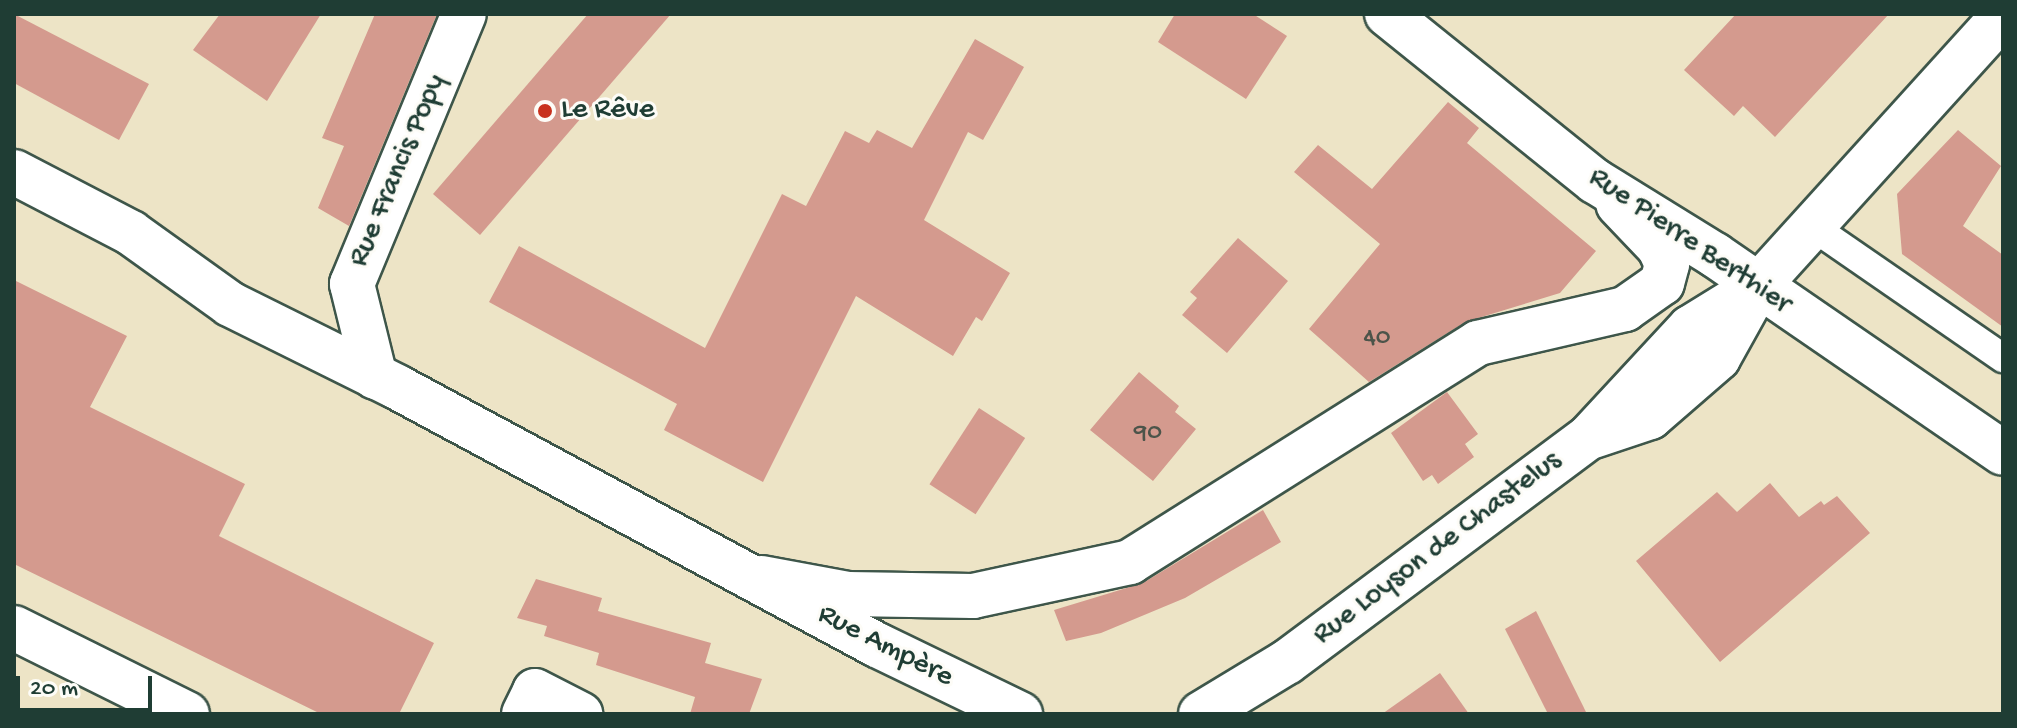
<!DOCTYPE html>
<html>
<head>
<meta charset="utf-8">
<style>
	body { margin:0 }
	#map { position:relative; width:2017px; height:728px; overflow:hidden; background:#ede4c6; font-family:"Gochi Hand",sans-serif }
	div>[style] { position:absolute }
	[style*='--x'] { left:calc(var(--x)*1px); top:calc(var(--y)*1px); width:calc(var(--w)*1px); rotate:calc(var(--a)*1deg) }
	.building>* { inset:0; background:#d49a8e; transform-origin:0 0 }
	.roads { filter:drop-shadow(2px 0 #3e564a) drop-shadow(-2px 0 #3e564a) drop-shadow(0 2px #3e564a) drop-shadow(0 -2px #3e564a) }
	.service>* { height:28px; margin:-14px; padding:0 14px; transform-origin:14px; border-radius:14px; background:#fff }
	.minor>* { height:44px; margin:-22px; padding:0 22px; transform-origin:22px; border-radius:22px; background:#fff }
	.tertiary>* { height:44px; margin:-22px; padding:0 22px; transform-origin:22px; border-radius:22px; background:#fff }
	.dots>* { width:22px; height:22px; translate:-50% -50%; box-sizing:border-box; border:4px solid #fdfcf7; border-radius:50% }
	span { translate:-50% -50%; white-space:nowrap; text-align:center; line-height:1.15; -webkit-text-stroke:6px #fdfcf7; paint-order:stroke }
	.number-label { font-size:26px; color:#4c544a }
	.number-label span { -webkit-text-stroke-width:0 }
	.poi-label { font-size:30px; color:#1f3d34 }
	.left { translate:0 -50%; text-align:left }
	.street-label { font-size:30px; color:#1f3d34 }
	.frame { position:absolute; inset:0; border:16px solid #1f3d34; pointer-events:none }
	.scale { position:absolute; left:16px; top:676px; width:136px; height:36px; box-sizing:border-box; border:4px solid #1f3d34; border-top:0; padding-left:10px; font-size:24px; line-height:28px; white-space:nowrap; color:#1f3d34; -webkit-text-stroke:6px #fdfcf7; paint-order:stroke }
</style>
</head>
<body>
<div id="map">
	<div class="building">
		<div style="clip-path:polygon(14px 14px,149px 84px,119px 140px,14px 83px)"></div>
		<div style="clip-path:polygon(220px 14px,321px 14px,267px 101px,193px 50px)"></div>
		<div style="clip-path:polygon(375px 14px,437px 14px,349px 226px,318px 208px,344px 146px,322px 138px)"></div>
		<div style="clip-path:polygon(588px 14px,671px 14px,480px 235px,433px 194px)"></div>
		<div style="clip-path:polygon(1175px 14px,1253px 14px,1287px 36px,1246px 99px,1158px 42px)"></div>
		<div style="clip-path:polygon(1736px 14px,1889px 14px,1775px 137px,1743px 106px,1734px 116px,1684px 70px)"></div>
		<div style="clip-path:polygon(975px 39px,1024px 67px,983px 140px,968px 132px,924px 220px,1010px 273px,982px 321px,976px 317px,953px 356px,856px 296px,763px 482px,664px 430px,677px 404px,489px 302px,519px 246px,705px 348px,782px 194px,806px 206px,845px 131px,869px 143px,877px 130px,912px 148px)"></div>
		<div style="clip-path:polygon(1448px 102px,1479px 128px,1467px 143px,1596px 251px,1560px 293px,1465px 322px,1369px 382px,1309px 329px,1380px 244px,1294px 172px,1318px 145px,1372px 189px)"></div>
		<div style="clip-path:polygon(1958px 130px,2001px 166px,1963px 226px,2003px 255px,2003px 327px,1902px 254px,1897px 194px)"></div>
		<div style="clip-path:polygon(1238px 238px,1288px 281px,1227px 353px,1182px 315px,1197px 298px,1190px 292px)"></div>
		<div style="clip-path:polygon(14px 280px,127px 336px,90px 407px,245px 484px,219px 536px,434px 643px,399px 714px,321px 714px,14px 564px)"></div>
		<div style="clip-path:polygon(1139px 372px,1179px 406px,1175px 412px,1196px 429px,1153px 481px,1090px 430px)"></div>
		<div style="clip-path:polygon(1447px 392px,1478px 434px,1465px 444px,1474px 457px,1438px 484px,1432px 475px,1423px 481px,1391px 433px)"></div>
		<div style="left:979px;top:408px;width:55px;height:91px;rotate:33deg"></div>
		<div style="clip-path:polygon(1770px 483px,1799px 517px,1821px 501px,1824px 505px,1837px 496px,1870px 533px,1720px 662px,1636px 561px,1717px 492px,1737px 512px)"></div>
		<div style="clip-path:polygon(1263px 510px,1281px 542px,1185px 598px,1101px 633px,1066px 641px,1054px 610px,1143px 583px)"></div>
		<div style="clip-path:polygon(536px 579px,602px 598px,598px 611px,711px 643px,705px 663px,762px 679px,749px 714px,690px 714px,695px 697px,596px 665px,599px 653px,544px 636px,547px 626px,517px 618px)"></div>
		<div style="clip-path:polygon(1536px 611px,1587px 714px,1548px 714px,1505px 629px)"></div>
		<div style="clip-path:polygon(1440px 673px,1469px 714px,1382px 714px)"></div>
	</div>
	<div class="roads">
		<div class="service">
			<div style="--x:1813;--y:227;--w:231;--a:34.6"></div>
		</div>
		<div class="minor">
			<div style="--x:375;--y:377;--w:96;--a:-103.9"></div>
			<div style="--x:352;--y:284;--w:292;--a:-67.5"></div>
			<div style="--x:1593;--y:436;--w:60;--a:-18.4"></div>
			<div style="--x:1650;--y:417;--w:90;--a:-40.9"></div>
			<div style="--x:1718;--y:358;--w:82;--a:-60.9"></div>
			<div style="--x:1758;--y:286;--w:365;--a:-47.8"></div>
			<div style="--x:761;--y:578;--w:88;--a:10.4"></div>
			<div style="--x:848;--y:594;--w:125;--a:0.9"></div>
			<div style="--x:973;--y:596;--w:161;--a:-12.2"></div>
			<div style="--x:1130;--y:562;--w:411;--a:-32.2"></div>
			<div style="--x:1478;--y:343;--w:151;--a:-13"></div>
			<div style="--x:1625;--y:309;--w:45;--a:-35.1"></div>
			<div style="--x:1662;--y:283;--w:20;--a:-75"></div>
			<div style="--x:1667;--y:264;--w:19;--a:-115"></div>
			<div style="--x:1659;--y:247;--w:59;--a:-133.6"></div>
			<div style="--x:14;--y:628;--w:193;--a:26.4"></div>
			<div style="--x:524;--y:714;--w:25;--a:-64"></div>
			<div style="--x:535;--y:691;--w:51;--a:27.1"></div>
			<div style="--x:1201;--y:714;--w:100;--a:-31.2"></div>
			<div style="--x:1287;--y:662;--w:377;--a:-36.7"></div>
			<div style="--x:1589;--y:437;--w:149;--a:-47.2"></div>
			<div style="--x:1690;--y:328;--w:80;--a:-31.7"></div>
		</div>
		<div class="tertiary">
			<div style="--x:1387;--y:14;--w:267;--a:38.8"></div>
			<div style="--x:1595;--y:181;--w:141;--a:31.7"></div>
			<div style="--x:1715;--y:255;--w:349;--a:34.5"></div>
			<div style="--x:14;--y:172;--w:132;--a:27.5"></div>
			<div style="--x:131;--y:233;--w:122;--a:35.6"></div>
			<div style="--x:230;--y:304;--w:186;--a:26.4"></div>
			<div style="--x:397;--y:387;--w:545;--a:28.26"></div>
			<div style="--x:877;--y:645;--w:159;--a:25.8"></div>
		</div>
	</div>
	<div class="dots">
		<div style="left:545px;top:111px;background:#c8321e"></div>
	</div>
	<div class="number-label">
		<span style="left:1377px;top:339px">40</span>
		<span style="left:1148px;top:434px">90</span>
	</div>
	<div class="poi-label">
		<span class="left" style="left:561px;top:111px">Le Rêve</span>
	</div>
	<div class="street-label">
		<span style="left:399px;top:171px;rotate:-67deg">Rue Francis Popy</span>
		<span style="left:1689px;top:242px;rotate:34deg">Rue Pierre Berthier</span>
		<span style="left:1438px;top:549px;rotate:-37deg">Rue Loyson de Chastelus</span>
		<span style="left:885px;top:647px;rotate:27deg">Rue Ampère</span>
	</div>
	<div class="frame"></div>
	<div class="scale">20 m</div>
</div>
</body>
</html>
